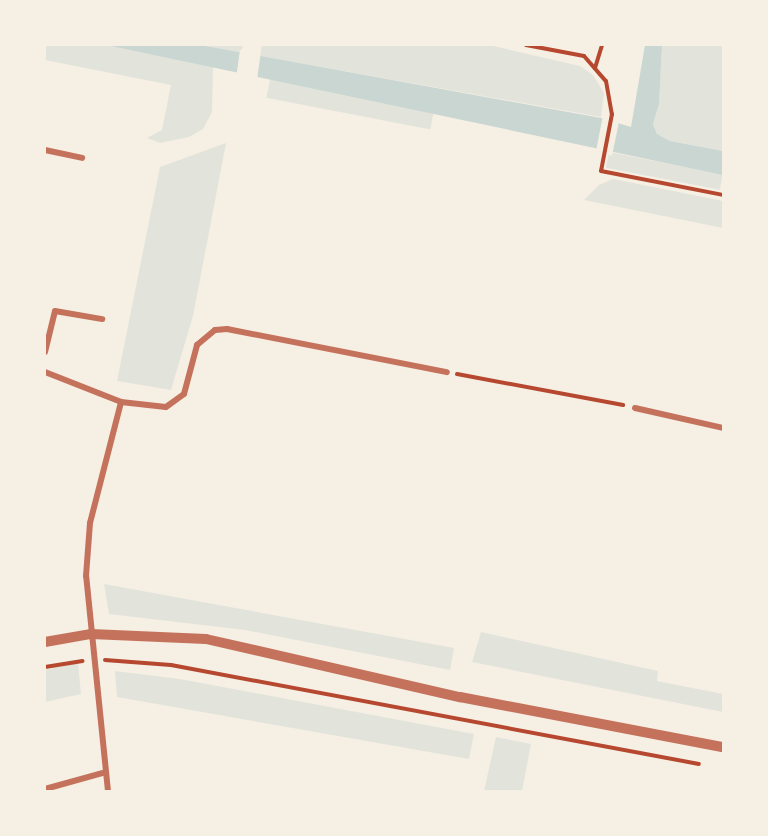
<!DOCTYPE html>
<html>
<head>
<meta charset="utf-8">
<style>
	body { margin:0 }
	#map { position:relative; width:768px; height:836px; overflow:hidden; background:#f6efe4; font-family:"Archivo Narrow",sans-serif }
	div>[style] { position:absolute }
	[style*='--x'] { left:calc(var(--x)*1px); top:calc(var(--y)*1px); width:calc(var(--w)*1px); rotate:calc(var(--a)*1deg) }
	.green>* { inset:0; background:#e2e4dc; transform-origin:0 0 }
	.water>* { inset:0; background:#c9d6d2 }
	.pier>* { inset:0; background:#f6efe4; transform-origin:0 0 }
	.path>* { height:4px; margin:-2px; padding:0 2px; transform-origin:2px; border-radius:2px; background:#b5482f }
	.minor>* { height:6px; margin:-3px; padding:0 3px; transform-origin:3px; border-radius:3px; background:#c5725c }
	.tertiary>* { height:10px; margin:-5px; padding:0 5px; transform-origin:5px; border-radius:5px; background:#c5725c }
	span { translate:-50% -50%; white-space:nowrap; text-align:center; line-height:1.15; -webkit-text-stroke:5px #f6efe4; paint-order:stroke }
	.frame { position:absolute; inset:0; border:46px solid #f6efe4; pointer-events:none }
</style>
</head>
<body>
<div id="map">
	<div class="green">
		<div style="clip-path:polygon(45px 45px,106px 45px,213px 67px,212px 112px,203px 129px,189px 137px,160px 143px,147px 138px,162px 130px,171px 85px,45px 60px)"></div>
		<div style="clip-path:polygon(200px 45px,243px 45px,241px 53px)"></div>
		<div style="clip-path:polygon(262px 45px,489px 45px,580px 66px,593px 75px,604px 93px,601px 117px,260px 56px)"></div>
		<div style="clip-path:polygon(662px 45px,723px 45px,723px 151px,670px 141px,657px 134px,653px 124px,659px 104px)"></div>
		<div style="left:270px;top:79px;width:167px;height:19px;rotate:11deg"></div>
		<div style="clip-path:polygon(226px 143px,193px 316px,171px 390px,117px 381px,160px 167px)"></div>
		<div style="left:609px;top:152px;width:116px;height:16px;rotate:11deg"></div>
		<div style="clip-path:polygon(613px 179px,723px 201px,723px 228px,584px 200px,599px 185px)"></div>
		<div style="clip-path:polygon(104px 584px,454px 648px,450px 670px,245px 630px,109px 614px)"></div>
		<div style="clip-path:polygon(481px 632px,658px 671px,657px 681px,723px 694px,723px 712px,472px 662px)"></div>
		<div style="clip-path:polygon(78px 663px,81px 694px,45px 702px,45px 670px)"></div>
		<div style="clip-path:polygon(115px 671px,180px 679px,474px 734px,469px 759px,117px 697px)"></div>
		<div style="clip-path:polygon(496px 737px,531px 744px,522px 791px,484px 791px)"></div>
	</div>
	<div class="water">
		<div style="clip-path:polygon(106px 45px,200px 45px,601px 118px,631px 127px,645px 45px,662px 45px,659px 104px,653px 124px,657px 134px,670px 141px,723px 151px,723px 175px)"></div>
	</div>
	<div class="pier">
		<div style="left:240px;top:50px;width:21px;height:25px;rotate:8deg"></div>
		<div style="clip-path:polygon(603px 115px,619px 122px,612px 156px,596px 151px)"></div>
	</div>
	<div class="path">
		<div style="--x:526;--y:45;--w:59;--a:10.7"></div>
		<div style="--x:584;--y:56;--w:33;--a:49"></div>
		<div style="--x:606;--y:81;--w:34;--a:80"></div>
		<div style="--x:612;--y:114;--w:58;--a:100.9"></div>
		<div style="--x:601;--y:171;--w:124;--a:11.1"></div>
		<div style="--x:595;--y:68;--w:24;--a:-73"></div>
		<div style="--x:457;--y:374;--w:169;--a:10.6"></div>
		<div style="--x:105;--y:660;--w:66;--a:4.3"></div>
		<div style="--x:171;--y:665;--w:537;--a:10.62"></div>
		<div style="--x:45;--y:667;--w:38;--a:-9"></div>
	</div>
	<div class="minor">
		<div style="--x:45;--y:150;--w:38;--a:12"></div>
		<div style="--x:45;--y:352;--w:42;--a:-76.3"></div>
		<div style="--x:55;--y:311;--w:48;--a:9.7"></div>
		<div style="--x:45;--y:372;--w:82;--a:21.5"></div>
		<div style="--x:121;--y:402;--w:45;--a:6.3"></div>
		<div style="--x:166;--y:407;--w:22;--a:-36"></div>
		<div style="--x:184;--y:394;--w:51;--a:-75.1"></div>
		<div style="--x:197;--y:345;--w:23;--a:-40"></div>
		<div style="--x:215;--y:330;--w:12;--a:-5"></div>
		<div style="--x:227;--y:329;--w:224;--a:11.1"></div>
		<div style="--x:635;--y:408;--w:90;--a:12.8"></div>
		<div style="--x:45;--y:789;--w:63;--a:-15.6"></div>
		<div style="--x:108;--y:791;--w:216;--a:-95.8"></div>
		<div style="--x:86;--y:576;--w:53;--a:-85.7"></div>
		<div style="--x:90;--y:523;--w:125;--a:-75.6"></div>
	</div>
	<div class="tertiary">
		<div style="--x:45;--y:642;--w:47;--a:-9.9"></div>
		<div style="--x:91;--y:634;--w:115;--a:2.5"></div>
		<div style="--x:206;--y:639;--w:261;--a:12.9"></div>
		<div style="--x:460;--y:697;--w:268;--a:10.8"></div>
	</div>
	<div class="frame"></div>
</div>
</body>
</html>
